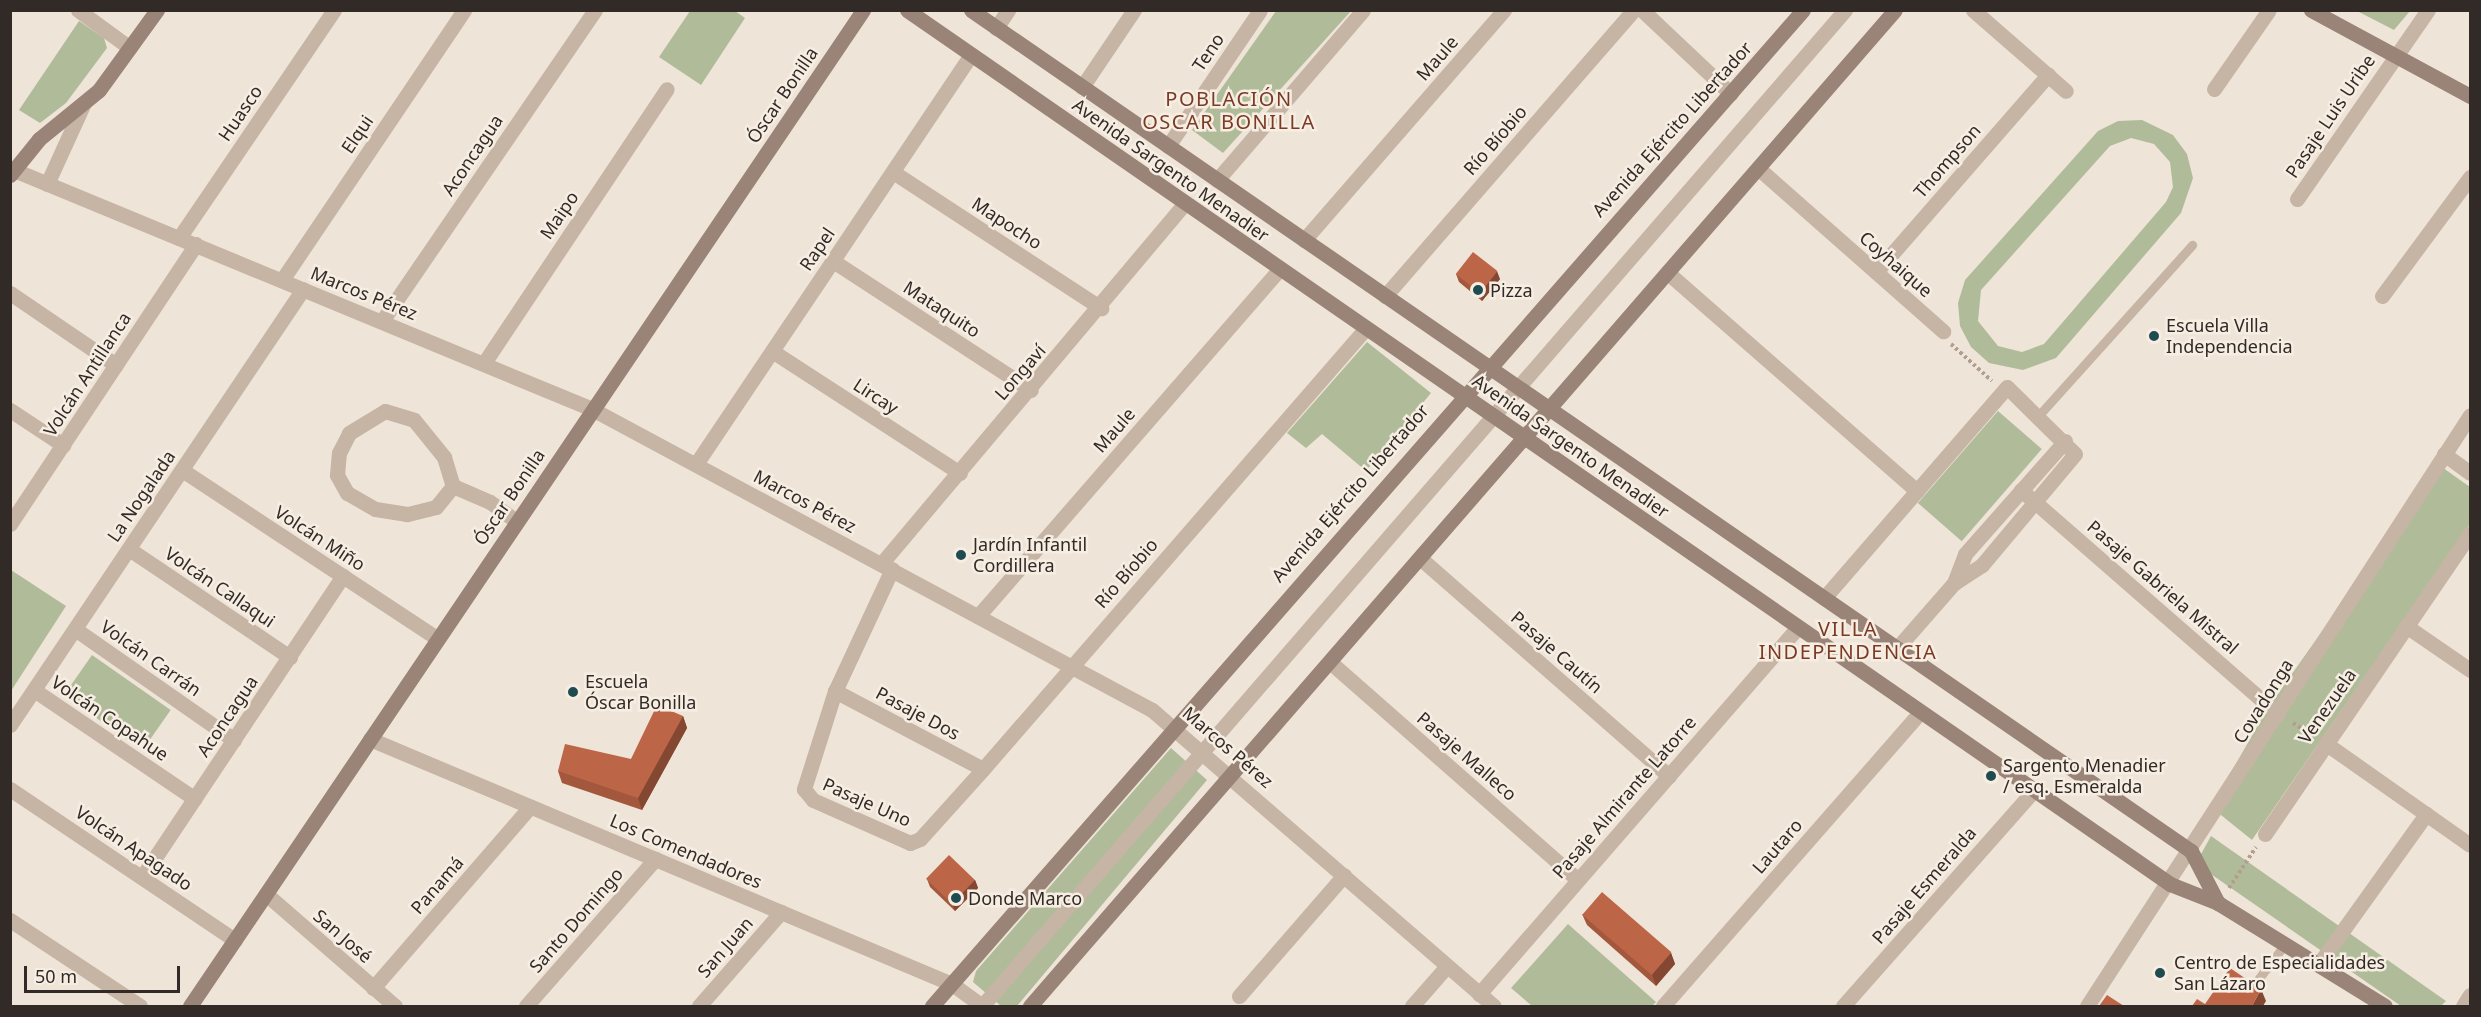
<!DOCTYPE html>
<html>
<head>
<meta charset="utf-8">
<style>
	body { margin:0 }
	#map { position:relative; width:2481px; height:1017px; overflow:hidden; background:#efe4d8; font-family:"Noto Sans",sans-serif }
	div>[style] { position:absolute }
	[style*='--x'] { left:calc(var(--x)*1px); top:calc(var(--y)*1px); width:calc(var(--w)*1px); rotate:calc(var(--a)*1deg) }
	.green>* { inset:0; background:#b0bc99; transform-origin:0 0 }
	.path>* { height:4px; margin-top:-2px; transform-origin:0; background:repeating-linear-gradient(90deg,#b19e8f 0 3px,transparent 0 6px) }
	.lane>* { height:9px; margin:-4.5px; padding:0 4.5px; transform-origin:4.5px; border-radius:4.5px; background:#c6b4a5 }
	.street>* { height:15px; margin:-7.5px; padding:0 7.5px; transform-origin:7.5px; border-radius:7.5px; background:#c6b4a5 }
	.secondary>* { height:15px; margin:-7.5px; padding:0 7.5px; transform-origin:7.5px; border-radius:7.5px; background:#998477 }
	.wall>* { inset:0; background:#a3583d }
	.shaded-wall>* { inset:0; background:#844732 }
	.building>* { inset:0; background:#bd6647; transform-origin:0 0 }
	.dots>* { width:16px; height:16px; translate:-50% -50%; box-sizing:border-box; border:3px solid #f7eee3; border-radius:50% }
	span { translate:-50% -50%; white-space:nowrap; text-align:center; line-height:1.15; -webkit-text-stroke:5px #f7eee3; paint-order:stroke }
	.street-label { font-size:18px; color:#322a26 }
	.poi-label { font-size:18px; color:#322a26 }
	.left { translate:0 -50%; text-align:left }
	.neighbourhood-label { font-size:20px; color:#7b3a24; letter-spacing:1.5px }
	.frame { position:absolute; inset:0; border:12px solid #322a26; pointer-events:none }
	.scale { position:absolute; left:24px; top:966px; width:156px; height:27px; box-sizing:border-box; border:3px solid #322a26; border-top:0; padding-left:8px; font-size:18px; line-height:21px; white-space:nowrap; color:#322a26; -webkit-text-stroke:4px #f7eee3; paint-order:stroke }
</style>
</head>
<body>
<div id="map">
	<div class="green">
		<div style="clip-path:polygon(690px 11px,735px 11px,745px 18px,701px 85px,659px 57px)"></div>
		<div style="clip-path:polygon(1276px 11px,1351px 11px,1223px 153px,1192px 130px)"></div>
		<div style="clip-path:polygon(2357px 11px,2410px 11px,2394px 30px)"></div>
		<div style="clip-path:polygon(79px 21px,104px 38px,107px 48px,66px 103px,40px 123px,19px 110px)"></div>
		<div style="clip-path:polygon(evenodd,2142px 120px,2173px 135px,2187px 154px,2193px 178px,2181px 213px,2056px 358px,2023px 370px,1989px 363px,1971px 347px,1960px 326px,1958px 303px,1965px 280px,2098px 131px,2118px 121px,2142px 120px,2131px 138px,2154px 144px,2170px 162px,2173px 187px,2166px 202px,2044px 344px,2022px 352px,1998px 346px,1978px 321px,1981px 290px,2110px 146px,2131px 138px)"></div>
		<div style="clip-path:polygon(1367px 342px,1431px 393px,1366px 471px,1322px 434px,1306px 448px,1287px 433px)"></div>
		<div style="left:1998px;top:411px;width:58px;height:122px;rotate:41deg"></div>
		<div style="clip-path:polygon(2439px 465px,2470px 487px,2470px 524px,2252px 840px,2211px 807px,2268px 708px)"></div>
		<div style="clip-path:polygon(11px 570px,66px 606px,11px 691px)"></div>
		<div style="left:92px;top:655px;width:96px;height:49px;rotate:35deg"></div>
		<div style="clip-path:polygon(1171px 748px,1207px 780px,1017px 1006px,1001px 1006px,973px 982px,976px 971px)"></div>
		<div style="clip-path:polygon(2211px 836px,2446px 1001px,2441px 1006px,2401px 1006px,2205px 870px,2201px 854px)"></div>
		<div style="clip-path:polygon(1568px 924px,1656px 1002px,1652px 1006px,1532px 1006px,1511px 988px)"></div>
	</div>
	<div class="path">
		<div style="--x:1951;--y:344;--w:55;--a:42.1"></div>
		<div style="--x:2293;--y:723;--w:22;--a:32"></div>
		<div style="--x:2229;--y:888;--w:49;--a:-56.6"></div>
	</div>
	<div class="lane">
		<div style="--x:2039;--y:415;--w:229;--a:-48"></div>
		<div style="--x:2250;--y:990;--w:58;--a:-52.7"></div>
	</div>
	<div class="street">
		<div style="--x:78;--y:10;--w:64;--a:36.2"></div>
		<div style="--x:1642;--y:10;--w:122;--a:43.3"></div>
		<div style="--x:1973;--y:10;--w:123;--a:41.1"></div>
		<div style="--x:996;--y:28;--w:22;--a:-56"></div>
		<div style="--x:1082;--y:87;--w:93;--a:-56"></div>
		<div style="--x:2214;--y:89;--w:96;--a:-55.2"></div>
		<div style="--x:1168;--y:146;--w:164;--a:-55.9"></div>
		<div style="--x:1758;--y:168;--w:247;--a:41.4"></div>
		<div style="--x:14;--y:170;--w:625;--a:22.46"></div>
		<div style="--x:592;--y:409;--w:636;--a:28.26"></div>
		<div style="--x:1152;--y:710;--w:452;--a:40.9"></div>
		<div style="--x:893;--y:172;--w:249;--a:33.2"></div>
		<div style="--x:1217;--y:180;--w:224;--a:-49.3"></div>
		<div style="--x:47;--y:184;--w:87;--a:-65.5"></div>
		<div style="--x:2297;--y:199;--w:230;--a:-55.3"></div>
		<div style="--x:179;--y:238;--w:276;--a:-55.8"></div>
		<div style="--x:1304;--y:240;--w:305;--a:-49"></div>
		<div style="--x:833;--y:261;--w:236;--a:33.1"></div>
		<div style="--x:1876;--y:272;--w:262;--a:-48.9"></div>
		<div style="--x:1668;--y:273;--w:331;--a:41.2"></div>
		<div style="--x:282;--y:280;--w:326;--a:-56"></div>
		<div style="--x:10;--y:293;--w:128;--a:34.2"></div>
		<div style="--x:1385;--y:296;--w:379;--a:-49"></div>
		<div style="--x:2382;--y:296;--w:148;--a:-53.5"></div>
		<div style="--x:382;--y:321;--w:377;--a:-55.6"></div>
		<div style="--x:772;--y:351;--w:224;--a:33"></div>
		<div style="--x:484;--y:363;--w:329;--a:-56.3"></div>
		<div style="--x:10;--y:410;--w:64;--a:33.4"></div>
		<div style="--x:385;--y:411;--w:30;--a:17"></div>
		<div style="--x:414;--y:420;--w:48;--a:51"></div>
		<div style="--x:444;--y:457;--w:30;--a:73"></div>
		<div style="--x:453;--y:486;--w:27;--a:129"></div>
		<div style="--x:436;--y:507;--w:30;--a:166"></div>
		<div style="--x:407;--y:514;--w:32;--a:-171"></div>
		<div style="--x:375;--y:509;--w:32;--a:-150"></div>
		<div style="--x:347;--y:493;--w:21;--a:-119"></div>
		<div style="--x:337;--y:475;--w:22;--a:-85"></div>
		<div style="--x:339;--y:453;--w:22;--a:-63"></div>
		<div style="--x:349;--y:433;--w:42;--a:-31.4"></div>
		<div style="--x:2444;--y:454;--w:32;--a:36"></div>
		<div style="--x:696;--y:464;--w:493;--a:-56.1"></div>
		<div style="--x:182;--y:470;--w:305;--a:33.4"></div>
		<div style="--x:453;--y:486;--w:40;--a:23.4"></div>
		<div style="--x:490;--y:502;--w:32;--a:36"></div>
		<div style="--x:2021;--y:490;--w:341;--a:41.1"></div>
		<div style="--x:10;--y:524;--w:336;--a:-56.4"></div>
		<div style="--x:129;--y:549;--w:194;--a:33.9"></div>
		<div style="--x:1420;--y:558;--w:331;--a:41.2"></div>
		<div style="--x:881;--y:564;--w:472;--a:-49.9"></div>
		<div style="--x:892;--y:569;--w:135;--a:115"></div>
		<div style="--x:835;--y:691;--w:103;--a:107.6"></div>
		<div style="--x:804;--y:789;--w:14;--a:51"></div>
		<div style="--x:813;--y:800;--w:106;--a:23.9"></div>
		<div style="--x:910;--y:843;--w:11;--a:-22"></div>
		<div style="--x:920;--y:839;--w:94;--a:-48"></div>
		<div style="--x:983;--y:769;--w:584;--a:-49.03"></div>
		<div style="--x:1954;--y:583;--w:31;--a:-69"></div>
		<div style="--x:1965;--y:554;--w:151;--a:-48.5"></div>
		<div style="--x:1824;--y:598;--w:279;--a:-49.1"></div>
		<div style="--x:2007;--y:387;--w:95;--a:44.6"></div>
		<div style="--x:2075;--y:454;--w:145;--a:130"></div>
		<div style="--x:1982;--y:565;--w:33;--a:147"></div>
		<div style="--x:1954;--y:583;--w:86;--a:131.2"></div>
		<div style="--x:978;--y:616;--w:460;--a:-49"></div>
		<div style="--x:2406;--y:626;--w:78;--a:34.5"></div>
		<div style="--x:75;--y:629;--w:194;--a:34.9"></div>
		<div style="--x:1330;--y:662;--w:330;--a:41.3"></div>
		<div style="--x:34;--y:690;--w:194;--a:34.1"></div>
		<div style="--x:835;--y:691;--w:167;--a:27.8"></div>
		<div style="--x:10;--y:725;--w:525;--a:-56.1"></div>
		<div style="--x:370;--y:739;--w:631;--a:22.83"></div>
		<div style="--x:952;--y:984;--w:37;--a:36"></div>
		<div style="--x:2325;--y:743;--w:177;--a:35.1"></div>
		<div style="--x:10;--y:789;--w:271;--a:33.9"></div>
		<div style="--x:2265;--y:834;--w:364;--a:-55.7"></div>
		<div style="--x:142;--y:877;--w:362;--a:-56.3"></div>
		<div style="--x:266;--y:894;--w:171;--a:41"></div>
		<div style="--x:10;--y:920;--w:156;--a:33.5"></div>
		<div style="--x:2318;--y:965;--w:186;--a:-54.4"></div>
		<div style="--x:373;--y:988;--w:240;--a:-49.1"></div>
		<div style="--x:1479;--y:994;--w:486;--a:-49"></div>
		<div style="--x:1239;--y:996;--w:160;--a:-49"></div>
		<div style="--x:526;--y:1006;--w:196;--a:-48.7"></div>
		<div style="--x:699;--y:1006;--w:125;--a:-48.9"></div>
		<div style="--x:982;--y:1006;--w:1318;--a:-49.09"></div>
		<div style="--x:1412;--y:1006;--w:53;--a:-48.8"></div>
		<div style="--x:1663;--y:1006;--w:390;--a:-48.8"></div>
		<div style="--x:1843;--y:1006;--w:288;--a:-48.5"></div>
		<div style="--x:2087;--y:1006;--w:704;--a:-57.05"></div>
		<div style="--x:2463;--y:1006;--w:13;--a:-58"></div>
	</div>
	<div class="secondary">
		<div style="--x:907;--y:10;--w:1536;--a:34.68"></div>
		<div style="--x:2170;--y:884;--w:52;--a:21.6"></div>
		<div style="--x:2218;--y:903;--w:196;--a:31.7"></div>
		<div style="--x:971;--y:10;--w:1482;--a:34.58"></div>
		<div style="--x:2191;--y:851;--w:59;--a:62.6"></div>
		<div style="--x:2311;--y:10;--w:181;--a:28.4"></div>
		<div style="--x:10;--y:175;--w:46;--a:-51.1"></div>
		<div style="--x:39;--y:139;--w:77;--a:-39.2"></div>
		<div style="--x:99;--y:90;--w:99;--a:-54.1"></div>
		<div style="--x:190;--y:1006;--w:1202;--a:-55.95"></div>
		<div style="--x:932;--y:1006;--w:1323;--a:-48.83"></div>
		<div style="--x:1030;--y:1006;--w:1319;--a:-49.03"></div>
	</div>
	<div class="wall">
		<div style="clip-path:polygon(1456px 274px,1500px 279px,1482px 301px,1459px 282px)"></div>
		<div style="clip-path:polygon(683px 716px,687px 728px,642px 810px,562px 783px,558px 771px,631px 759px)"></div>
		<div style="clip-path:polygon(927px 879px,975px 880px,978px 888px,955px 911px,930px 887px)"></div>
		<div style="clip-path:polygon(1582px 914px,1671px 953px,1675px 964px,1656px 986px,1587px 925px)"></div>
	</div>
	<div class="shaded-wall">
		<div style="clip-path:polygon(1497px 271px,1500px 279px,1482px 301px,1479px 293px)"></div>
		<div style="clip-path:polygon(683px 716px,687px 728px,642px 810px,638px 798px)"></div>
		<div style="clip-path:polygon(975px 880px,978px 888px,955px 911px,952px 903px)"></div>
		<div style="clip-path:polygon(1671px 953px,1675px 964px,1656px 986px,1652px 974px)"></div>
		<div style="clip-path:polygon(2261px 989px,2266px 1001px,2263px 1006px,2252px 1006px)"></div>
	</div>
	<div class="building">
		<div style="left:1473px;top:252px;width:31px;height:28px;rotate:38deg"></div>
		<div style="clip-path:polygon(657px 705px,683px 716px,638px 798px,558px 771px,565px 744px,631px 759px)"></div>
		<div style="left:949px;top:855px;width:36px;height:33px;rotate:44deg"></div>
		<div style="left:1602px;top:892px;width:92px;height:30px;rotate:41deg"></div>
		<div style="clip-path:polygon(2230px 968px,2261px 989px,2252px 1006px,2192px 1006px,2197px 999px,2205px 1004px)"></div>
		<div style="clip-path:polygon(2107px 995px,2124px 1006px,2099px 1006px)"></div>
	</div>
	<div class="dots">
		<div style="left:1478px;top:290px;background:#1e4c50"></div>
		<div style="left:2154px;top:336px;background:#1e4c50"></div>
		<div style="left:961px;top:555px;background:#1e4c50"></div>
		<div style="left:573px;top:692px;background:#1e4c50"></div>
		<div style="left:1991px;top:776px;background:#1e4c50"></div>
		<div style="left:956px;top:898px;background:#1e4c50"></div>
		<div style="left:2160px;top:973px;background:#1e4c50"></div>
	</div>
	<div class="street-label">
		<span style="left:1208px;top:52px;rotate:-56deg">Teno</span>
		<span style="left:1437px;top:58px;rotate:-49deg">Maule</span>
		<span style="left:782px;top:95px;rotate:-56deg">Óscar Bonilla</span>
		<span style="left:240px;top:113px;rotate:-56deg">Huasco</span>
		<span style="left:2330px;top:116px;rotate:-56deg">Pasaje Luis Uribe</span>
		<span style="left:1672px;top:129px;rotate:-48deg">Avenida Ejército Libertador</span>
		<span style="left:357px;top:134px;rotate:-56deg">Elqui</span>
		<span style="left:1495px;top:140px;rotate:-49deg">Río Bíobio</span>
		<span style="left:472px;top:155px;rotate:-56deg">Aconcagua</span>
		<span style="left:1947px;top:161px;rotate:-49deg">Thompson</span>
		<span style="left:1171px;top:170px;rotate:35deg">Avenida Sargento Menadier</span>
		<span style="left:559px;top:215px;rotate:-56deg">Maipo</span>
		<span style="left:1007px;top:223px;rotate:33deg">Mapocho</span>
		<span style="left:817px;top:249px;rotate:-56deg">Rapel</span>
		<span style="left:1896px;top:264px;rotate:41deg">Coyhaique</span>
		<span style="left:364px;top:293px;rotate:22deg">Marcos Pérez</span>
		<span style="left:942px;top:309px;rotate:33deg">Mataquito</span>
		<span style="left:1020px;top:372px;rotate:-49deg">Longaví</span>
		<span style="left:87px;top:374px;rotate:-57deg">Volcán Antillanca</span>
		<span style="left:876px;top:396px;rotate:33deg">Lircay</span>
		<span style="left:1114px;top:430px;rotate:-49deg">Maule</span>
		<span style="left:1571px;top:446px;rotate:35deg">Avenida Sargento Menadier</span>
		<span style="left:1350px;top:493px;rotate:-49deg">Avenida Ejército Libertador</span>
		<span style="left:141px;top:496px;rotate:-56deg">La Nogalada</span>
		<span style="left:509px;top:497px;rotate:-56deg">Óscar Bonilla</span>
		<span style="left:805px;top:501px;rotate:28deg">Marcos Pérez</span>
		<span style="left:320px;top:538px;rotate:33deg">Volcán Miño</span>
		<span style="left:1126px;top:573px;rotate:-49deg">Río Bíobio</span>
		<span style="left:220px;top:587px;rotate:34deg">Volcán Callaqui</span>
		<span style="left:2163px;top:587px;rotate:41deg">Pasaje Gabriela Mistral</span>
		<span style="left:1557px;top:652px;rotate:41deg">Pasaje Cautín</span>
		<span style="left:151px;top:658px;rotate:35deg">Volcán Carrán</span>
		<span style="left:2263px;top:701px;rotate:-58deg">Covadonga</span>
		<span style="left:2327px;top:706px;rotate:-55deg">Venezuela</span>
		<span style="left:918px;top:713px;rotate:28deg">Pasaje Dos</span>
		<span style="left:227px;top:716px;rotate:-56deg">Aconcagua</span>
		<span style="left:110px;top:718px;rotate:34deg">Volcán Copahue</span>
		<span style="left:1228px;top:747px;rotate:41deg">Marcos Pérez</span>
		<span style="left:1467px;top:756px;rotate:41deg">Pasaje Malleco</span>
		<span style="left:1624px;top:797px;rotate:-49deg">Pasaje Almirante Latorre</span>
		<span style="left:867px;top:802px;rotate:24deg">Pasaje Uno</span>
		<span style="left:1777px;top:846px;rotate:-49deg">Lautaro</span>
		<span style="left:134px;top:848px;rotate:34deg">Volcán Apagado</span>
		<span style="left:686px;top:851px;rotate:23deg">Los Comendadores</span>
		<span style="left:437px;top:885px;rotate:-49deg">Panamá</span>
		<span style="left:1924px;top:885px;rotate:-49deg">Pasaje Esmeralda</span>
		<span style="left:576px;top:920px;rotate:-49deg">Santo Domingo</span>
		<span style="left:343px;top:936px;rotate:41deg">San José</span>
		<span style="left:725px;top:947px;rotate:-49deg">San Juan</span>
	</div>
	<div class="poi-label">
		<span class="left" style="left:1490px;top:290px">Pizza</span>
		<span class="left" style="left:2166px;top:336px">Escuela Villa<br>Independencia</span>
		<span class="left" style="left:973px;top:555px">Jardín Infantil<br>Cordillera</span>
		<span class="left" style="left:585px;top:692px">Escuela<br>Óscar Bonilla</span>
		<span class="left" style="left:2003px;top:776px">Sargento Menadier<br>/ esq. Esmeralda</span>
		<span class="left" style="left:968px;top:898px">Donde Marco</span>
		<span class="left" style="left:2174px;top:973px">Centro de Especialidades<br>San Lázaro</span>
	</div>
	<div class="neighbourhood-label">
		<span style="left:1229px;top:110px">POBLACIÓN<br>OSCAR BONILLA</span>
		<span style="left:1848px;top:640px">VILLA<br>INDEPENDENCIA</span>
	</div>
	<div class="frame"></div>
	<div class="scale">50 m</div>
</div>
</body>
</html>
